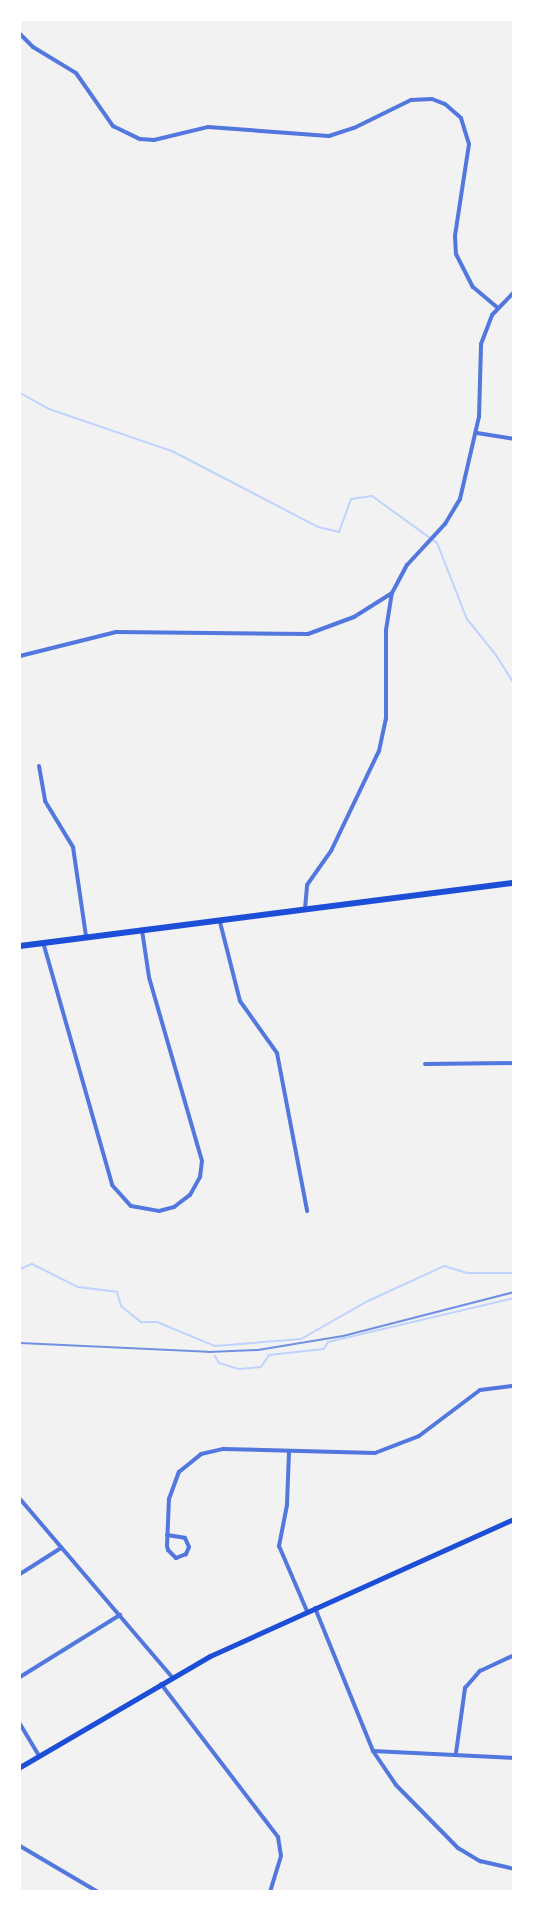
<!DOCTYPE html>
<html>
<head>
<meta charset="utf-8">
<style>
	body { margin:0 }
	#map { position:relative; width:533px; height:1911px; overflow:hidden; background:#f2f2f2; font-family:Lato,sans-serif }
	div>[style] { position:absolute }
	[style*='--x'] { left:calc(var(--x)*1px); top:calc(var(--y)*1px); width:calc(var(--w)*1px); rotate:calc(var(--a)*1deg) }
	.stream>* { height:2px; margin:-1px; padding:0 1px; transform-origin:1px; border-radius:1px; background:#bfd3fe }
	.minor>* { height:4px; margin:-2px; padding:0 2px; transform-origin:2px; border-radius:2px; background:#5277de }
	.secondary>* { height:5px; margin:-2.5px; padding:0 2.5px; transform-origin:2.5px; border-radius:2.5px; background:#1d4ed8 }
	.primary>* { height:6px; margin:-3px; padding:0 3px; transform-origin:3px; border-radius:3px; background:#1d4ed8 }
	.rail>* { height:2px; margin:-1px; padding:0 1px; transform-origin:1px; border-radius:1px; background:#7290e2 }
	span { translate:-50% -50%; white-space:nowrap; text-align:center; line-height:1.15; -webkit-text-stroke:6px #fff; paint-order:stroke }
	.frame { position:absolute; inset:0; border:21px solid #fff; pointer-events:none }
</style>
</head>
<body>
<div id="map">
	<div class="stream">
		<div style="--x:20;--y:393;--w:33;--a:29"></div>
		<div style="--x:49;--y:409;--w:130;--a:18.9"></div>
		<div style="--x:172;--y:451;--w:165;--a:27.5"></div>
		<div style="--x:318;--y:527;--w:22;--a:13"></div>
		<div style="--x:339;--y:532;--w:35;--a:-70"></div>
		<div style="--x:351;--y:499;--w:21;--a:-8"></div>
		<div style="--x:372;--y:496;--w:80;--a:35.9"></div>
		<div style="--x:437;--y:543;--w:82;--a:68.5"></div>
		<div style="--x:467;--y:619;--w:46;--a:51.1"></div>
		<div style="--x:496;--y:655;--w:34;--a:58"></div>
		<div style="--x:20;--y:1269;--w:13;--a:-23"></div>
		<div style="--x:32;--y:1264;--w:51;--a:26.6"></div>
		<div style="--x:78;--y:1287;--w:39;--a:7"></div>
		<div style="--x:117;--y:1292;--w:15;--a:74"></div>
		<div style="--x:121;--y:1306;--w:26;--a:39"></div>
		<div style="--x:141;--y:1322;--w:16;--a:0"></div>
		<div style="--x:157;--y:1322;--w:63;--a:22.5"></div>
		<div style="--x:215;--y:1346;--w:86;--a:-4.7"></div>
		<div style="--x:301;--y:1339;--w:77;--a:-29.6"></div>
		<div style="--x:368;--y:1301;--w:84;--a:-24.7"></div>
		<div style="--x:444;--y:1266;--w:24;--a:17"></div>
		<div style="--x:467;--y:1273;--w:47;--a:0"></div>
		<div style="--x:215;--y:1356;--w:8;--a:60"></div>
		<div style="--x:219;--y:1363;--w:21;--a:17"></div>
		<div style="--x:239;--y:1369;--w:22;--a:-5"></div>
		<div style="--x:261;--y:1367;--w:14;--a:-56"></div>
		<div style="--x:269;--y:1355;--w:55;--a:-6.2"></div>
		<div style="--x:324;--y:1349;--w:8;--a:-60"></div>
		<div style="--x:328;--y:1342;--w:191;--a:-13.3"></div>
	</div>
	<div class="minor">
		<div style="--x:20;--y:34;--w:18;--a:45"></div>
		<div style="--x:33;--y:47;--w:50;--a:31.2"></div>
		<div style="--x:76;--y:73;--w:65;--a:55.1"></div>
		<div style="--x:113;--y:126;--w:30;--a:26"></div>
		<div style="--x:140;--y:139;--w:14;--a:4"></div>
		<div style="--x:154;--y:140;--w:56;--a:-13.5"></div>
		<div style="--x:208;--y:127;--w:121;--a:4.3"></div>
		<div style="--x:329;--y:136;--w:26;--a:-18"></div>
		<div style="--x:354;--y:128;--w:64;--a:-26.2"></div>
		<div style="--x:411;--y:100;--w:21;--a:-3"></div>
		<div style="--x:432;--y:99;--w:14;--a:21"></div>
		<div style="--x:445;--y:104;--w:21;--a:41"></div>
		<div style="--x:461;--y:118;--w:27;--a:73"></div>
		<div style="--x:469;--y:144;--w:93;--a:98.7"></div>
		<div style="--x:455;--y:236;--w:18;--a:87"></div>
		<div style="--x:456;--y:254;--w:37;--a:63"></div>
		<div style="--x:473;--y:287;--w:31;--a:40"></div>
		<div style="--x:477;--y:433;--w:37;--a:9"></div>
		<div style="--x:20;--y:656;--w:99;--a:-14"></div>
		<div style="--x:116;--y:632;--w:192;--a:0.6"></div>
		<div style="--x:308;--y:634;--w:49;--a:-20.3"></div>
		<div style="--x:354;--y:617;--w:45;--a:-32.3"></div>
		<div style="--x:39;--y:766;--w:36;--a:80"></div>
		<div style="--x:45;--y:801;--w:54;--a:58.7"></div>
		<div style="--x:73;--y:847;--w:90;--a:81.7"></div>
		<div style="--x:305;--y:909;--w:24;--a:-85"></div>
		<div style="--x:307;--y:885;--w:42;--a:-54.8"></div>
		<div style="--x:331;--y:851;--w:111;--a:-64.4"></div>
		<div style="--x:379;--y:751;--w:33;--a:-78"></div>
		<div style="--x:386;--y:719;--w:89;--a:-90"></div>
		<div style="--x:386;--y:630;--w:37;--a:-81"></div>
		<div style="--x:392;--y:593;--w:32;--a:-62"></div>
		<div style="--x:407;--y:565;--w:56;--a:-47.2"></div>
		<div style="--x:445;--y:524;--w:29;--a:-59"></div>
		<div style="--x:460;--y:499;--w:84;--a:-77"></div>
		<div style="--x:479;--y:417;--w:73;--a:-88.4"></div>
		<div style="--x:481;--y:344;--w:31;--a:-69"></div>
		<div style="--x:492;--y:315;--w:32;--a:-46"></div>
		<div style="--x:220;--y:922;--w:81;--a:75.8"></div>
		<div style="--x:240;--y:1001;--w:64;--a:54.6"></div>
		<div style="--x:277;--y:1053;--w:161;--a:79.2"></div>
		<div style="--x:43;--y:942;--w:253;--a:74.1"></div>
		<div style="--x:112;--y:1185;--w:28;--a:48"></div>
		<div style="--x:131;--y:1206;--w:28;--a:10"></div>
		<div style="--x:159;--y:1211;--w:16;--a:-15"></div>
		<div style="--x:174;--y:1207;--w:20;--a:-37"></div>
		<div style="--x:190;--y:1195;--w:21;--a:-61"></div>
		<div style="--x:200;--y:1177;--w:16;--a:-83"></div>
		<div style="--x:202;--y:1161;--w:191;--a:-106.1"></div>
		<div style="--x:149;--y:977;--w:48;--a:-98.5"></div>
		<div style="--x:425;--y:1064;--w:89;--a:-0.6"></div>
		<div style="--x:289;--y:1452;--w:53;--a:92.2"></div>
		<div style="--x:287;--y:1505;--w:42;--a:101"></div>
		<div style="--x:279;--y:1546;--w:71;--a:66.7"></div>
		<div style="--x:20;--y:1499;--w:234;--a:49.5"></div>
		<div style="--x:167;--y:1535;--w:18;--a:9"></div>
		<div style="--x:185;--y:1538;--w:10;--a:66"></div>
		<div style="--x:189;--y:1547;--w:8;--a:113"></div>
		<div style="--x:186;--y:1554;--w:11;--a:158"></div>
		<div style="--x:176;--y:1558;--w:11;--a:-135"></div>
		<div style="--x:168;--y:1550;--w:4;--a:-104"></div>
		<div style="--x:167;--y:1546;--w:47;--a:-87.6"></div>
		<div style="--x:169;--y:1499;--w:29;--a:-70"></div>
		<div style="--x:179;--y:1472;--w:28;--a:-39"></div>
		<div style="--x:201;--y:1454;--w:23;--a:-13"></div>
		<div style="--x:223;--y:1449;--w:152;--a:1.5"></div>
		<div style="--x:375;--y:1453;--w:47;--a:-21.1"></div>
		<div style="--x:419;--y:1436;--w:76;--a:-37"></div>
		<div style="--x:480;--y:1390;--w:34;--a:-7"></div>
		<div style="--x:20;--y:1574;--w:49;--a:-32.4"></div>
		<div style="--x:315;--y:1608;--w:154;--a:67.9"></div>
		<div style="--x:373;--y:1751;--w:141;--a:2.8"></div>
		<div style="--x:20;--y:1677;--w:118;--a:-31.8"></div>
		<div style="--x:161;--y:1684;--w:193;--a:52.6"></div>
		<div style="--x:278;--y:1837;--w:19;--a:81"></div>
		<div style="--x:281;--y:1856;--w:38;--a:107"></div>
		<div style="--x:20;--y:1724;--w:37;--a:59"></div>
		<div style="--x:373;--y:1751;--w:41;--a:55.9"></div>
		<div style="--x:396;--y:1785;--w:88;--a:45.5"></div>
		<div style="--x:458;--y:1848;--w:26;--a:31"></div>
		<div style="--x:480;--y:1861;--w:35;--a:13"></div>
		<div style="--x:456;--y:1753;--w:66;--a:-82.1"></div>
		<div style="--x:465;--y:1688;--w:23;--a:-49"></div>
		<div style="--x:480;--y:1671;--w:38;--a:-25"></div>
		<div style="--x:20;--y:1846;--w:91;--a:30.5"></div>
	</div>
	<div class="secondary">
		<div style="--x:20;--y:1767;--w:220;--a:-30.3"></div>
		<div style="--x:210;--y:1656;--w:333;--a:-24.3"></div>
	</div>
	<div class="primary">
		<div style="--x:20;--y:946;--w:498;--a:-7.3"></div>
	</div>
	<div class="rail">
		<div style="--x:20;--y:1343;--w:188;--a:2.7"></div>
		<div style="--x:208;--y:1352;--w:50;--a:-2.3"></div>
		<div style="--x:258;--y:1350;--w:86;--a:-9.4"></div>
		<div style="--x:343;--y:1336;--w:177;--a:-14.4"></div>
	</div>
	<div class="frame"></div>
</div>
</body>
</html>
